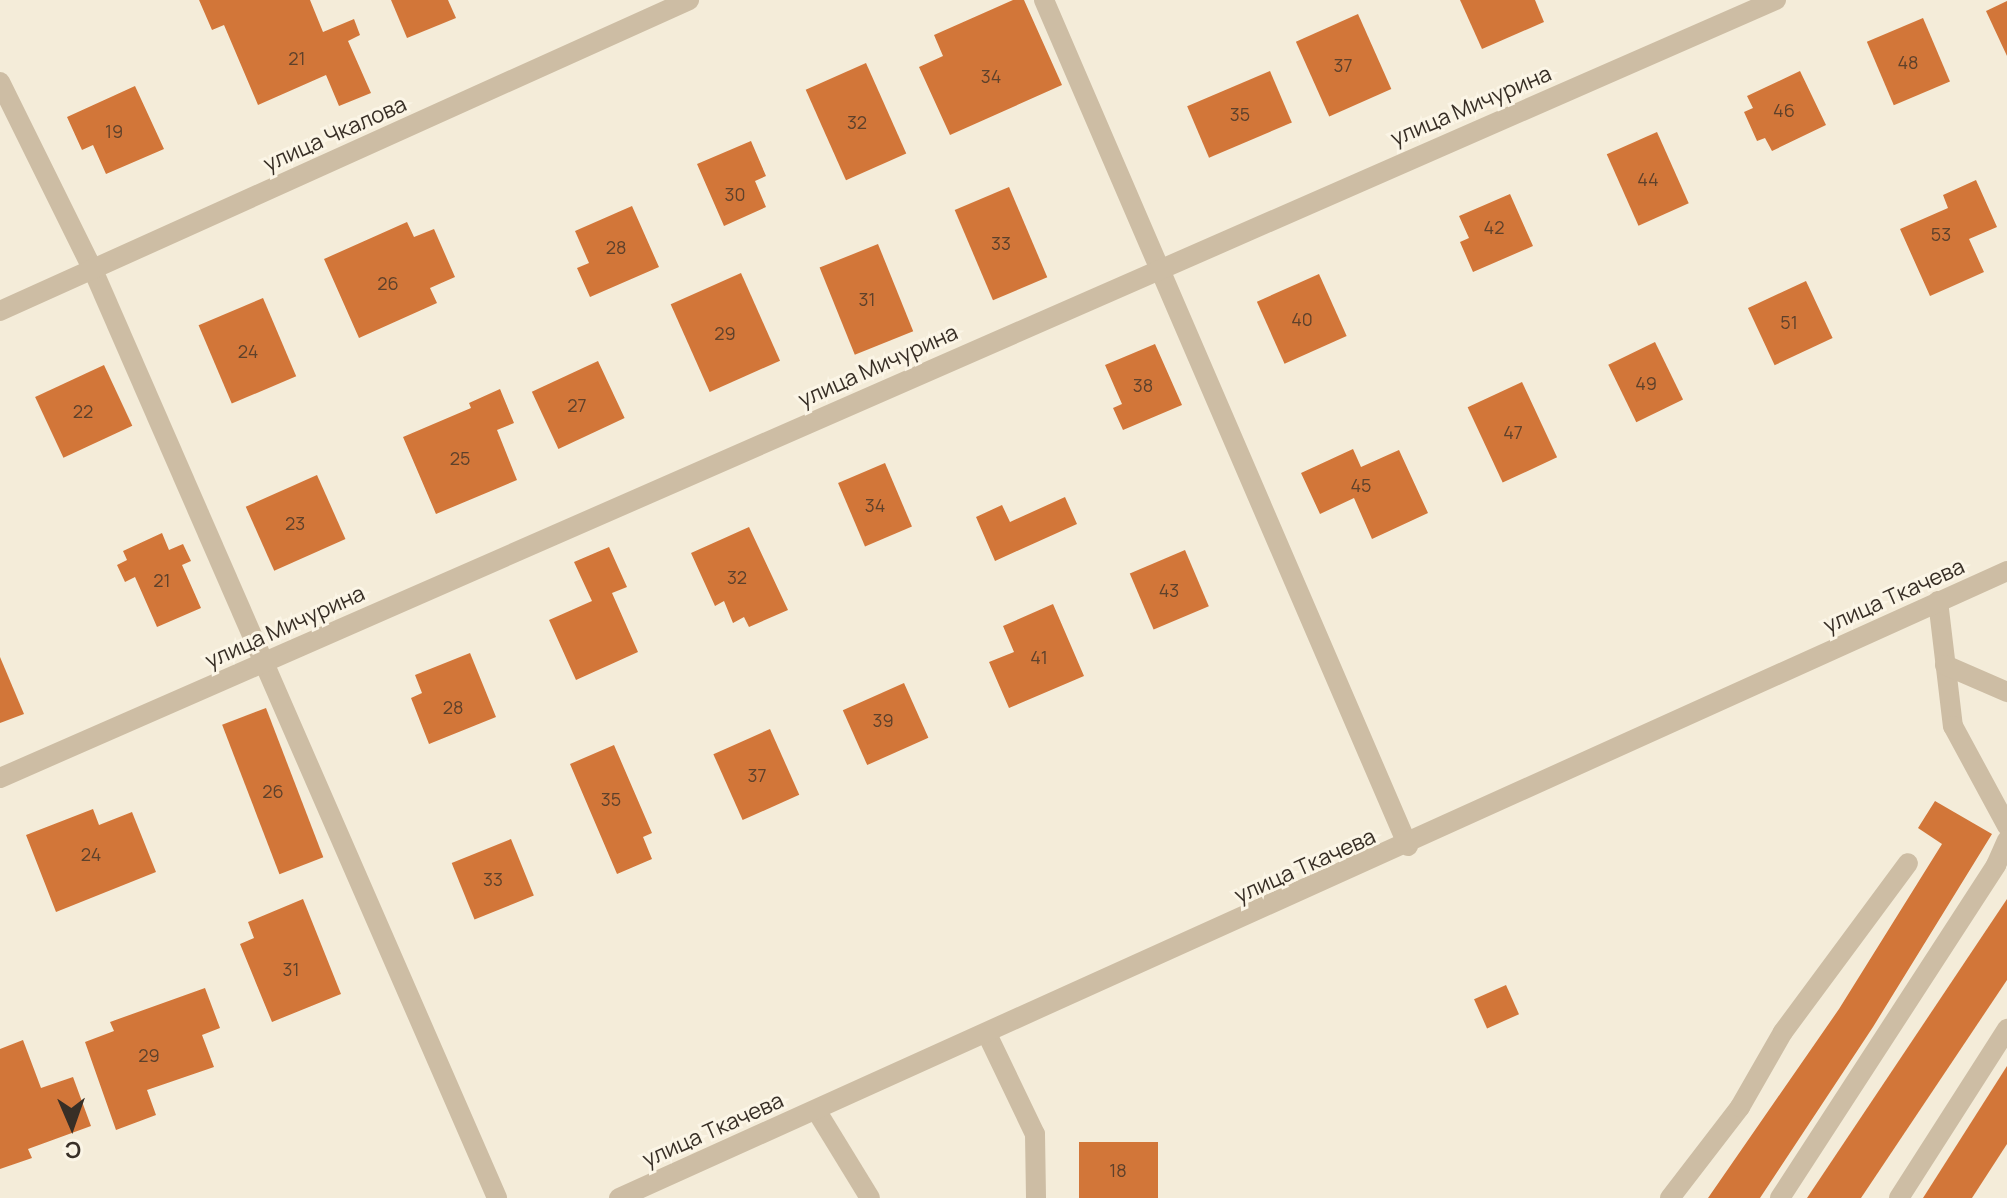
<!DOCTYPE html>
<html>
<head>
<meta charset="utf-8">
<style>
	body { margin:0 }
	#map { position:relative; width:2007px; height:1198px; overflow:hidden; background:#f4ecd9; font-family:Manrope,sans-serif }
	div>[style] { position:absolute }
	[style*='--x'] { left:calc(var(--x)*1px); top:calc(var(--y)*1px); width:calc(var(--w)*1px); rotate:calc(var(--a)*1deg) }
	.building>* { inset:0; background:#d27639; transform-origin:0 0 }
	.minor>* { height:20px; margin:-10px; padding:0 10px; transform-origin:10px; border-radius:10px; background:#cdbda4 }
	span { translate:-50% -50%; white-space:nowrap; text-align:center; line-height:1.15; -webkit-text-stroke:6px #fbf5e6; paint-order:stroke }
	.number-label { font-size:18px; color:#5e412b }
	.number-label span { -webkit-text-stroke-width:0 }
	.street-label { font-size:22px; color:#382f26 }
	.north { position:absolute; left:32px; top:1086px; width:80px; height:80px; -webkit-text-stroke:6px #fbf5e6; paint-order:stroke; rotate:178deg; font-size:22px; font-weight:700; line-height:32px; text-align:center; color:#382f26 }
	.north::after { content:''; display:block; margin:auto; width:28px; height:36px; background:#382f26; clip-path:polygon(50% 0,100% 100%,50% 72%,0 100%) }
</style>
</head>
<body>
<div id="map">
	<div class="building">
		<div style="clip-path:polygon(199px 0,310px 0,323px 32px,354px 19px,360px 35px,348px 41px,371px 93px,339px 106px,326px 75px,258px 105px,224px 25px,212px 30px)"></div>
		<div style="clip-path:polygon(391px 0,448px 0,456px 18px,407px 38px)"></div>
		<div style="clip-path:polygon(1013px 0,1024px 0,1062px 85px,950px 135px,919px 67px,943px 56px,934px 35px)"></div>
		<div style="clip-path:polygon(1460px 0,1535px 0,1544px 22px,1482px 49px)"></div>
		<div style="clip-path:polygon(2007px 1px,2007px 56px,1986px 11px)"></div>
		<div style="left:1358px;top:14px;width:82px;height:68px;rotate:66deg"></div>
		<div style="left:1923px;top:18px;width:69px;height:61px;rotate:67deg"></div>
		<div style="left:866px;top:63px;width:99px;height:66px;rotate:66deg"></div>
		<div style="left:1270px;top:71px;width:56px;height:90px;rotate:67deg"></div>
		<div style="clip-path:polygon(1800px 71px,1826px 125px,1772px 151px,1765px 138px,1757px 141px,1744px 112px,1753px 108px,1747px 96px)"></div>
		<div style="clip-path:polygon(135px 86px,164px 149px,106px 174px,93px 145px,82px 150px,67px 117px)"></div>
		<div style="left:1657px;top:132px;width:78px;height:55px;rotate:66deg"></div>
		<div style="clip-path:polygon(751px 141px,766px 176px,755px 181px,766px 207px,724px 226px,697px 164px)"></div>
		<div style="clip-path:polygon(1976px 180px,1997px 227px,1969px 239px,1984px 272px,1930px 296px,1900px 229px,1948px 208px,1943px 195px)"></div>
		<div style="left:1009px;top:187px;width:98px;height:59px;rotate:67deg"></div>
		<div style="clip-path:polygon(1510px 194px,1533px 246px,1473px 272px,1460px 242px,1469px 238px,1459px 216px)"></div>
		<div style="clip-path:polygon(632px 206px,659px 267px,590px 297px,577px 268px,589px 263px,575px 231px)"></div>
		<div style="clip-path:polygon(407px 222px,414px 237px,434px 229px,455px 277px,430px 288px,437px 303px,359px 338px,324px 259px)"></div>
		<div style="left:878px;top:244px;width:94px;height:63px;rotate:68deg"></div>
		<div style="left:741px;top:273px;width:96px;height:77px;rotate:66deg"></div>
		<div style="left:1319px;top:274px;width:68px;height:68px;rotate:66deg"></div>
		<div style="left:1806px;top:281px;width:63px;height:64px;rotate:65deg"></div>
		<div style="left:263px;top:298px;width:85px;height:70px;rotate:67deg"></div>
		<div style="left:1655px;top:342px;width:64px;height:52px;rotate:64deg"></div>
		<div style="clip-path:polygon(1155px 344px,1182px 405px,1123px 430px,1113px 408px,1122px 404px,1105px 365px)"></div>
		<div style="left:598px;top:361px;width:63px;height:73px;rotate:65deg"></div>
		<div style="left:104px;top:365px;width:67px;height:76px;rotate:65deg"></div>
		<div style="left:1522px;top:382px;width:83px;height:60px;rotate:65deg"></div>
		<div style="clip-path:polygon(500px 389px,514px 423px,497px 430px,517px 480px,436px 514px,403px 437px,471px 408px,469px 403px)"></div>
		<div style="clip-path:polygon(1353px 449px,1361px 467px,1399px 450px,1428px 513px,1372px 539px,1354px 498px,1320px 514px,1301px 473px)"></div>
		<div style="left:885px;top:463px;width:69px;height:51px;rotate:67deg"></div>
		<div style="left:317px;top:475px;width:70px;height:78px;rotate:66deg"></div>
		<div style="clip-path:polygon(1065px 497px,1077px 524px,995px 561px,976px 517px,1002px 505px,1010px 522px)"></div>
		<div style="clip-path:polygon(749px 527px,788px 610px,749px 627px,744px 617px,733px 623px,724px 601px,715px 606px,691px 553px)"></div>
		<div style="clip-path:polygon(162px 533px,169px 550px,183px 544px,191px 561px,182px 565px,201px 608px,157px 627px,135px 577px,125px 582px,117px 565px,127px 560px,123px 551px)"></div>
		<div style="clip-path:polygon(609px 547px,627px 587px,612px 593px,638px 652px,576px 680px,549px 620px,592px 601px,574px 562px)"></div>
		<div style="left:1185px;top:550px;width:61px;height:60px;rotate:67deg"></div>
		<div style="clip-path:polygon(1053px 604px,1084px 676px,1009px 708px,989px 662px,1014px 652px,1003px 626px)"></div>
		<div style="clip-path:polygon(470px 653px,496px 717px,429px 744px,411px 698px,422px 693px,415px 675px)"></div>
		<div style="clip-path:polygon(0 657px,24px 714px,0 723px)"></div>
		<div style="left:904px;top:683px;width:60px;height:67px;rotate:66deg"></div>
		<div style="left:266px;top:708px;width:160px;height:47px;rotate:69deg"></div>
		<div style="left:770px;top:729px;width:72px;height:62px;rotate:66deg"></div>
		<div style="clip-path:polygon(614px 745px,652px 833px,643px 837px,652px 859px,617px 874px,570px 764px)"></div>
		<div style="clip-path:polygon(1935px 801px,1992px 834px,1873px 1027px,1760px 1198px,1708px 1198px,1839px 1009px,1942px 844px,1918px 828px)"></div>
		<div style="clip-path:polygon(93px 809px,99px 825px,132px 812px,156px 872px,56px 912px,26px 835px)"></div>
		<div style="left:511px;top:839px;width:61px;height:64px;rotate:68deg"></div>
		<div style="clip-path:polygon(303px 899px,341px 994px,272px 1022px,240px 944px,254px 938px,248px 922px)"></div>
		<div style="clip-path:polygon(2007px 899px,2007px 980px,1861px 1198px,1807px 1198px)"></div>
		<div style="left:1506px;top:985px;width:32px;height:35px;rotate:66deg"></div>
		<div style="clip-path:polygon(205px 988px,220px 1028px,202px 1035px,214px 1067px,147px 1090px,156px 1115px,116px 1130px,85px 1042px,114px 1031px,110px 1022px)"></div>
		<div style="clip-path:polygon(23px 1040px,41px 1088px,73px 1077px,91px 1126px,28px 1149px,32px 1158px,0 1169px,0 1049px)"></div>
		<div style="clip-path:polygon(2007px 1066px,2007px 1144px,1972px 1198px,1923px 1198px)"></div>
		<div style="left:1158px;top:1142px;width:56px;height:79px;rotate:90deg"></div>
	</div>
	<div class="minor">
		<div style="--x:1044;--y:0;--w:921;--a:66.72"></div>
		<div style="--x:0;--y:82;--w:210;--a:63.7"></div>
		<div style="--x:93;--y:270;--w:1012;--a:66.47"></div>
		<div style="--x:0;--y:311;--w:756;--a:-24.29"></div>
		<div style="--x:1938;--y:601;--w:126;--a:83.2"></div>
		<div style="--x:1953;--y:726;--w:114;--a:61.6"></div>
		<div style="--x:1945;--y:665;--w:68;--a:23.5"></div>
		<div style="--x:0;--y:778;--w:1939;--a:-23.66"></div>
		<div style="--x:987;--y:1034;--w:111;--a:64.4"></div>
		<div style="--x:1035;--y:1134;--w:64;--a:89.1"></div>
		<div style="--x:816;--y:1110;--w:103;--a:58.5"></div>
		<div style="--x:619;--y:1198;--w:1523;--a:-24.31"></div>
		<div style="--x:1670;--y:1198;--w:115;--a:-52.4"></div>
		<div style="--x:1740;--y:1107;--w:86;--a:-60.2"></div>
		<div style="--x:1783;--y:1032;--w:210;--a:-53.5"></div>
		<div style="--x:1780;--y:1198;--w:397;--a:-57"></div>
		<div style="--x:1996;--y:865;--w:27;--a:-66"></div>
		<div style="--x:1899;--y:1198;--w:201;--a:-57.4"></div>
	</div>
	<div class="number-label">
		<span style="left:297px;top:58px">21</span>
		<span style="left:1908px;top:62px">48</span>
		<span style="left:1343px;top:65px">37</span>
		<span style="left:991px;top:76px">34</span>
		<span style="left:1784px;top:110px">46</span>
		<span style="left:1240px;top:114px">35</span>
		<span style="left:857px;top:122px">32</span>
		<span style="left:114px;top:131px">19</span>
		<span style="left:1648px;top:179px">44</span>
		<span style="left:735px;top:194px">30</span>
		<span style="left:1494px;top:227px">42</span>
		<span style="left:1941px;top:234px">53</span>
		<span style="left:1001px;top:243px">33</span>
		<span style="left:616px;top:247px">28</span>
		<span style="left:388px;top:283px">26</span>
		<span style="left:867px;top:299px">31</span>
		<span style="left:1302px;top:319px">40</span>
		<span style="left:1789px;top:322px">51</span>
		<span style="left:725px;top:333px">29</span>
		<span style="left:248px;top:351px">24</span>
		<span style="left:1646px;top:383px">49</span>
		<span style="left:1143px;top:385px">38</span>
		<span style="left:577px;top:405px">27</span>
		<span style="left:83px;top:411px">22</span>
		<span style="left:1513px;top:432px">47</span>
		<span style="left:460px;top:458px">25</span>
		<span style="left:1361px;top:485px">45</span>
		<span style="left:875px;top:505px">34</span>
		<span style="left:295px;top:523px">23</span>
		<span style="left:737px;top:577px">32</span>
		<span style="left:162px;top:580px">21</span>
		<span style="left:1169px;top:590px">43</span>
		<span style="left:1039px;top:657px">41</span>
		<span style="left:453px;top:707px">28</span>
		<span style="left:883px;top:720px">39</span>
		<span style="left:757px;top:775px">37</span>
		<span style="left:273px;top:791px">26</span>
		<span style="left:611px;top:799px">35</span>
		<span style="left:91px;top:854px">24</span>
		<span style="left:493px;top:879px">33</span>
		<span style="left:291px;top:969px">31</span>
		<span style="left:149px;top:1055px">29</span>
		<span style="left:1118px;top:1170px">18</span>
	</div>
	<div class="street-label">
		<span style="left:1471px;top:106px;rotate:-23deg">улица Мичурина</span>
		<span style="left:335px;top:134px;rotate:-24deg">улица Чкалова</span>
		<span style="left:878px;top:366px;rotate:-24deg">улица Мичурина</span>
		<span style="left:1894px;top:596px;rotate:-24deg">улица Ткачева</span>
		<span style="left:285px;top:627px;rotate:-24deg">улица Мичурина</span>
		<span style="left:1305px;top:866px;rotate:-24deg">улица Ткачева</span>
		<span style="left:713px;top:1130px;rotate:-24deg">улица Ткачева</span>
	</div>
	<div class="north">С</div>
</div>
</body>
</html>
